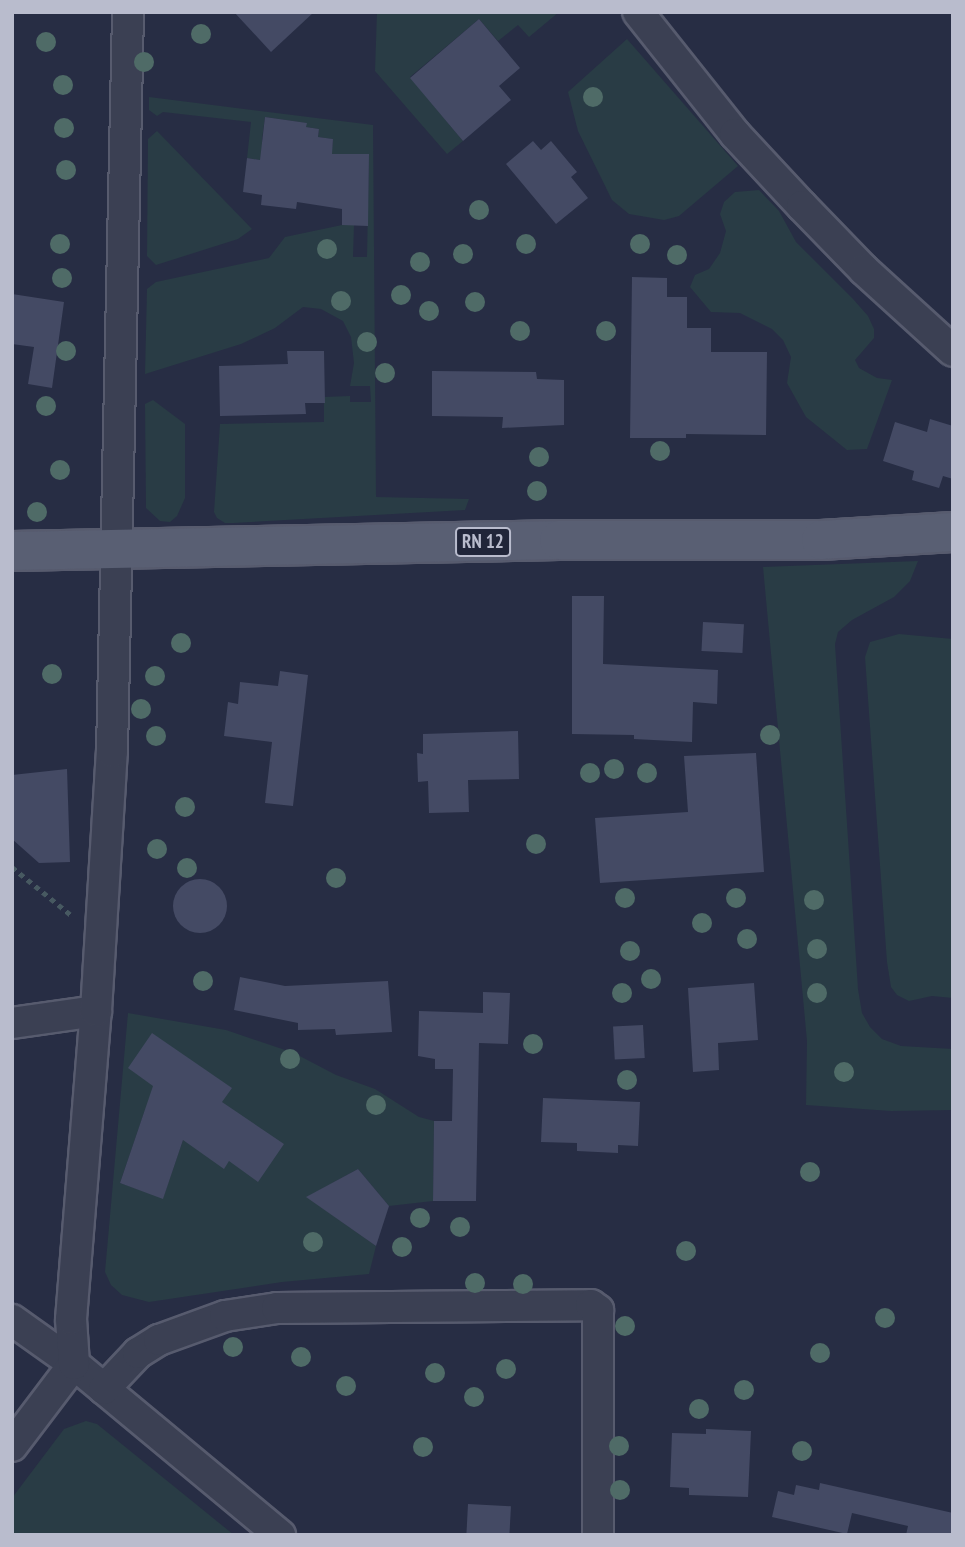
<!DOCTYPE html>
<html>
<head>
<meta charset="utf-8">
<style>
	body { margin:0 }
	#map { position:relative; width:965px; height:1547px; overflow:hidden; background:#272d44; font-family:"PT Sans Narrow",sans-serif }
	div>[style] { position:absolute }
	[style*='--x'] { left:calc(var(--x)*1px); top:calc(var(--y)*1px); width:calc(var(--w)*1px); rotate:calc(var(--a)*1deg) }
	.green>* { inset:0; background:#293c45 }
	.building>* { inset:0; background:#444a64; transform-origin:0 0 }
	.round { border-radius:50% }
	.path>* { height:4.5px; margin-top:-2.25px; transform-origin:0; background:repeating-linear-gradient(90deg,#475961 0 5px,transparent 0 10px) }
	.roads { filter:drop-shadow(2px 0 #575b6e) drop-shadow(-2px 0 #575b6e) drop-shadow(0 2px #575b6e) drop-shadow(0 -2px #575b6e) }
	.street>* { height:30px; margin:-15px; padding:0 15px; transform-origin:15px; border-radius:15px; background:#3b4053 }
	.primary>* { height:38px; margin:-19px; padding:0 19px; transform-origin:19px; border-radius:19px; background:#595f73 }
	.trees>* { width:20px; height:20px; margin:-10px; border-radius:50%; background:#4f6b67 }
	span { translate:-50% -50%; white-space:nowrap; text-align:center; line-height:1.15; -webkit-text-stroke:5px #202539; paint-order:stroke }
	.shield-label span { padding:2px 5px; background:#202539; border:2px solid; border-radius:5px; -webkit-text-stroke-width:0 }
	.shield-label { font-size:19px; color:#b9bccd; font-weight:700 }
	.frame { position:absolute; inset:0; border:14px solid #b9bccd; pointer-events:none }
</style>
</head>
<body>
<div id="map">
	<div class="green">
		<div style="clip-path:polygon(377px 12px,559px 12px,529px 37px,518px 25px,498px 41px,479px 19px,410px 77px,463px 141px,447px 154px,375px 71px)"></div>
		<div style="clip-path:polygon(627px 39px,738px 166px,679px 216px,664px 220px,629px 214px,612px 200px,578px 131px,568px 92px)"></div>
		<div style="clip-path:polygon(149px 97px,373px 125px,376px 497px,469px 499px,465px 510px,233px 523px,225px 523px,217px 518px,214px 512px,220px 424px,324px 422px,324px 397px,350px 396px,350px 402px,371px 402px,370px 386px,350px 386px,354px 363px,351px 337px,343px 321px,321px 309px,303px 307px,275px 328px,241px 344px,145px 374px,147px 289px,156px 282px,269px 258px,285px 237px,342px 225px,354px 225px,353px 257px,367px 257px,369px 154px,356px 154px,355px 176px,343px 200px,310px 204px,314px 174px,329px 176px,333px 139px,318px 137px,319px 129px,306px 127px,306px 123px,265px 117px,262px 139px,266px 161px,247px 158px,251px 122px,163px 112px,157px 116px,149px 110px)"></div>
		<div style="clip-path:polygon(157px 131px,252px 229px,238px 239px,156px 265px,147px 256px,148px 139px)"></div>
		<div style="clip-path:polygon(759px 190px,779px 211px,796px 242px,853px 299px,868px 316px,874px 329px,874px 338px,855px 360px,859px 368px,877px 378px,892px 380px,867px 449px,847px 450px,806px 417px,787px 383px,791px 357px,783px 340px,772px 329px,740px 313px,711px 312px,690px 287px,695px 275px,709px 269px,720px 253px,726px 231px,720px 214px,724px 202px,735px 192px)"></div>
		<div style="clip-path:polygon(153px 400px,185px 424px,185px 498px,177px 516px,170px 522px,160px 521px,146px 508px,145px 404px)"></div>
		<div style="clip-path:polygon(918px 561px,910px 581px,894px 597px,852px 620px,838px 632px,835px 644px,858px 989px,862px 1013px,870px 1027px,882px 1039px,901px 1046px,953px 1049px,953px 1110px,891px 1111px,806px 1105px,807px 1041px,763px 567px)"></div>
		<div style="clip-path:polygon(899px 634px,953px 639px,953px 998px,932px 996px,909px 1001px,897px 995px,891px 987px,887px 962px,865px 657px,870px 642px)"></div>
		<div style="clip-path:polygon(evenodd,128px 1013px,226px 1030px,294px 1053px,336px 1075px,375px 1089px,419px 1117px,434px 1121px,433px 1201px,389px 1206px,358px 1169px,307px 1197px,376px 1246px,369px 1274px,282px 1282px,149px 1302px,122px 1295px,111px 1285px,105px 1272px,128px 1013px,144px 1113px,187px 1128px,163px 1198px,120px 1183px,144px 1113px)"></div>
		<div style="clip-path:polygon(86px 1421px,97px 1424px,234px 1535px,12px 1535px,12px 1498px,64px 1429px)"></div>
	</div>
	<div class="building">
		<div style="clip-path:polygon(234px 12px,314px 12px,271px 52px)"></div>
		<div style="clip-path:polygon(479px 19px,520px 68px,499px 86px,511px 100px,463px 141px,410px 78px)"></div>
		<div style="clip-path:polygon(265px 117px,307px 123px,306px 127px,319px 129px,318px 137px,333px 139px,332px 154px,369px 154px,368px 226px,342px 225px,342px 209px,297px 202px,296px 209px,261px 205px,262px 195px,243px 192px,247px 158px,260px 160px)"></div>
		<div style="clip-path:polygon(533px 141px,541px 150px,551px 141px,577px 172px,571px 177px,588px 198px,556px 224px,506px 164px)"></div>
		<div style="clip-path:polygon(632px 277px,667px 278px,667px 297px,687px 297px,687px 328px,711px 328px,711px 352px,767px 352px,766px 435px,686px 434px,686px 438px,630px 438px)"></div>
		<div style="clip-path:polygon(12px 294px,64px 302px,52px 388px,28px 384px,34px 347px,12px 344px)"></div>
		<div style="clip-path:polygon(287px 351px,324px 351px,325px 403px,305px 403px,306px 414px,220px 416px,219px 366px,288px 364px)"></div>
		<div style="clip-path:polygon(432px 371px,536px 372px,537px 379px,564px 380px,564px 425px,502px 428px,503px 417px,432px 416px)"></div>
		<div style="clip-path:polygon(930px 419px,953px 426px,953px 479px,943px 476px,939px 488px,912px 480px,914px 471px,883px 461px,895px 422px,927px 432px)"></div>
		<div style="clip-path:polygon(572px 596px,604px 596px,603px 664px,718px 670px,717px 704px,693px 702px,692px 742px,634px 739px,634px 735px,572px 734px)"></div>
		<div style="left:703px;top:622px;width:41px;height:29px;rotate:3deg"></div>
		<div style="clip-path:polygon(280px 671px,308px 675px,293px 806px,265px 803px,272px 742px,224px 736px,228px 702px,238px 704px,240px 682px,278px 686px)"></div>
		<div style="clip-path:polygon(518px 731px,519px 779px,468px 780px,469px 812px,429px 813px,428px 781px,418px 782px,417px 753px,423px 754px,423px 734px)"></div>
		<div style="clip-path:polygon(756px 753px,764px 872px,600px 883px,595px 818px,688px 812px,684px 756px)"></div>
		<div style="clip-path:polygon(67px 769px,70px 862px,39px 863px,12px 839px,12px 775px)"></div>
		<div class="round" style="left:173px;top:879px;width:54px;height:54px"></div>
		<div style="clip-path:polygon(240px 977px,285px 986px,388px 981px,392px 1032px,336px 1035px,335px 1029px,298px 1030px,298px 1023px,234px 1010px)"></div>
		<div style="clip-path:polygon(754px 983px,758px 1040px,718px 1043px,719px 1070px,693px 1072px,688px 988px)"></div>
		<div style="clip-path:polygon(483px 992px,510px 993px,508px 1044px,479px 1043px,476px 1201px,433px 1201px,434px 1121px,452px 1121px,453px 1069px,435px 1069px,435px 1059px,418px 1056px,419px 1011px,483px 1013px)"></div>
		<div style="left:643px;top:1025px;width:33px;height:30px;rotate:87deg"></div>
		<div style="clip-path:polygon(152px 1033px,232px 1088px,222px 1102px,284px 1144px,258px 1182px,229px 1161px,224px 1169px,183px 1140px,163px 1199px,120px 1183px,153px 1086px,128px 1068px)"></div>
		<div style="clip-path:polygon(543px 1098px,640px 1102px,638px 1146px,618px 1145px,618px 1153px,577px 1151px,577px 1143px,541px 1142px)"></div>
		<div style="clip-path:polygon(358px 1169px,389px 1206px,376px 1246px,306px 1197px)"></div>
		<div style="clip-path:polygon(706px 1429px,751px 1431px,748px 1497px,689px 1495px,689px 1488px,670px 1487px,672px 1433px,706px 1434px)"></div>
		<div style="clip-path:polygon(820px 1483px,953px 1513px,953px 1535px,906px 1535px,908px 1526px,852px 1513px,847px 1534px,772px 1517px,778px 1491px,794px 1495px,796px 1485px,819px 1490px)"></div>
		<div style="left:468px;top:1504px;width:43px;height:31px;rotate:3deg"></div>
	</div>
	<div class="path">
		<div style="--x:12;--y:867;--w:76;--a:39.1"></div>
	</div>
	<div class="roads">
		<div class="street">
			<div style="--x:638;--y:12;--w:156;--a:51.5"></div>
			<div style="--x:735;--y:134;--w:98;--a:47.1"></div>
			<div style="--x:802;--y:206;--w:89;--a:45.9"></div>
			<div style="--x:864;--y:270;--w:120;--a:42.3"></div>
			<div style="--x:12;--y:1023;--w:85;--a:-8.1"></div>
			<div style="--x:12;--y:1320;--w:76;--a:35.4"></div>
			<div style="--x:74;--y:1364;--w:268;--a:39.7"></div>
			<div style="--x:104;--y:1389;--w:50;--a:-46.6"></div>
			<div style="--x:138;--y:1353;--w:25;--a:-32"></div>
			<div style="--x:159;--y:1340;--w:70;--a:-20"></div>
			<div style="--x:225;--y:1316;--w:53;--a:-8.7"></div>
			<div style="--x:277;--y:1308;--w:314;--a:-0.5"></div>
			<div style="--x:591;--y:1305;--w:9;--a:36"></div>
			<div style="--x:598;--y:1310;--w:225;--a:90"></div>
			<div style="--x:12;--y:1446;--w:103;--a:-52.9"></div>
			<div style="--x:74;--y:1364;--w:45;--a:-93.8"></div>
			<div style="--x:71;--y:1319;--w:309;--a:-85.4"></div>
			<div style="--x:96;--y:1011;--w:259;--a:-86.5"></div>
			<div style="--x:112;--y:752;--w:740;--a:-88.76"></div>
		</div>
		<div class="primary">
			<div style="--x:12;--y:551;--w:547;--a:-1.15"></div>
			<div style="--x:559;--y:540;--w:262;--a:0"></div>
			<div style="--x:821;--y:540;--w:132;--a:-3.5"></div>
		</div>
	</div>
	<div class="trees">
		<div style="left:201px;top:34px"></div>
		<div style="left:46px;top:42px"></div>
		<div style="left:144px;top:62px"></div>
		<div style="left:63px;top:85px"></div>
		<div style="left:593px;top:97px"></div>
		<div style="left:64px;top:128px"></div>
		<div style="left:66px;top:170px"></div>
		<div style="left:479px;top:210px"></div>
		<div style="left:60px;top:244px"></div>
		<div style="left:526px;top:244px"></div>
		<div style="left:640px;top:244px"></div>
		<div style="left:327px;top:249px"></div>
		<div style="left:463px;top:254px"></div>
		<div style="left:677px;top:255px"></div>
		<div style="left:420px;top:262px"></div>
		<div style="left:62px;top:278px"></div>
		<div style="left:401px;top:295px"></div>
		<div style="left:341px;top:301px"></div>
		<div style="left:475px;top:302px"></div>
		<div style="left:429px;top:311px"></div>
		<div style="left:520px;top:331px"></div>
		<div style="left:606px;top:331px"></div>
		<div style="left:367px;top:342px"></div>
		<div style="left:66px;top:351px"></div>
		<div style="left:385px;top:373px"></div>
		<div style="left:46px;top:406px"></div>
		<div style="left:660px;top:451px"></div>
		<div style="left:539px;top:457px"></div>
		<div style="left:60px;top:470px"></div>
		<div style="left:537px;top:491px"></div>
		<div style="left:37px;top:512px"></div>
		<div style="left:181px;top:643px"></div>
		<div style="left:52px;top:674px"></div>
		<div style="left:155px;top:676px"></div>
		<div style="left:141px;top:709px"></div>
		<div style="left:770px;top:735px"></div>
		<div style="left:156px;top:736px"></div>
		<div style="left:614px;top:769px"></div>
		<div style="left:590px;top:773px"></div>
		<div style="left:647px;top:773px"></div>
		<div style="left:185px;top:807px"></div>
		<div style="left:536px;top:844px"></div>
		<div style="left:157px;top:849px"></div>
		<div style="left:187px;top:868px"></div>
		<div style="left:336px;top:878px"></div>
		<div style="left:625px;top:898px"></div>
		<div style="left:736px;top:898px"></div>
		<div style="left:814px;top:900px"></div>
		<div style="left:702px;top:923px"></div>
		<div style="left:747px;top:939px"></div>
		<div style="left:817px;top:949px"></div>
		<div style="left:630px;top:951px"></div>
		<div style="left:651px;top:979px"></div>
		<div style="left:203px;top:981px"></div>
		<div style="left:622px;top:993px"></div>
		<div style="left:817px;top:993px"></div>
		<div style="left:533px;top:1044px"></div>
		<div style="left:290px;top:1059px"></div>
		<div style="left:844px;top:1072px"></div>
		<div style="left:627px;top:1080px"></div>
		<div style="left:376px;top:1105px"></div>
		<div style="left:810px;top:1172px"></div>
		<div style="left:420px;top:1218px"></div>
		<div style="left:460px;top:1227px"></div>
		<div style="left:313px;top:1242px"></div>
		<div style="left:402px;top:1247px"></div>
		<div style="left:686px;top:1251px"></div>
		<div style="left:475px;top:1283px"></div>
		<div style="left:523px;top:1284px"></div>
		<div style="left:885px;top:1318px"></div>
		<div style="left:625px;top:1326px"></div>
		<div style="left:233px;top:1347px"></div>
		<div style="left:820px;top:1353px"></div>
		<div style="left:301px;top:1357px"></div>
		<div style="left:506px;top:1369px"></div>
		<div style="left:435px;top:1373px"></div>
		<div style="left:346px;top:1386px"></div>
		<div style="left:744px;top:1390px"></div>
		<div style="left:474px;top:1397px"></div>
		<div style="left:699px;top:1409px"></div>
		<div style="left:619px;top:1446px"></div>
		<div style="left:423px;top:1447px"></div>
		<div style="left:802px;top:1451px"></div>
		<div style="left:620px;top:1490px"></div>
	</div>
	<div class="shield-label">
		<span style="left:483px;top:542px">RN 12</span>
	</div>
	<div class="frame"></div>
</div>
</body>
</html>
